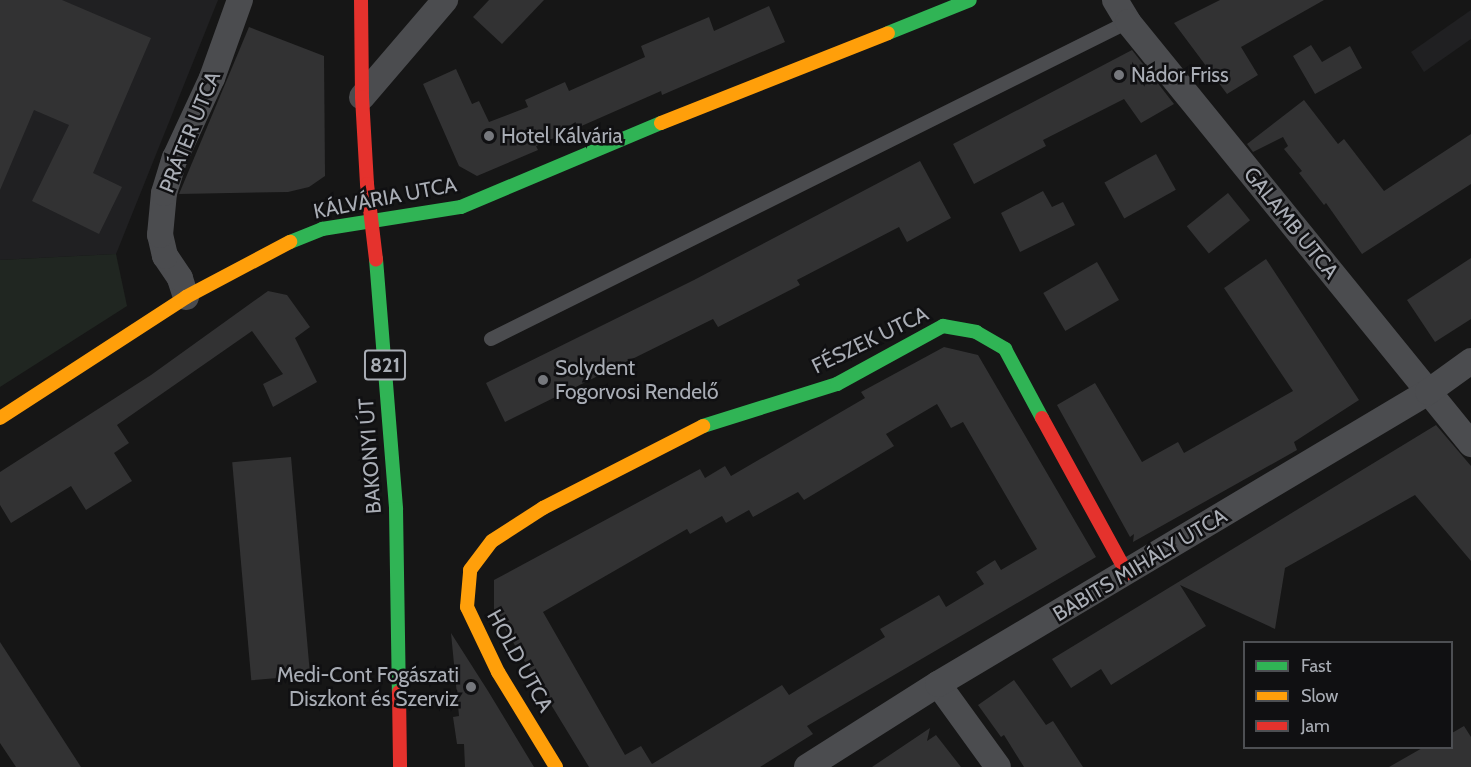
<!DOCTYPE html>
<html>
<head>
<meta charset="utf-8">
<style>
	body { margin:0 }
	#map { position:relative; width:1471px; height:767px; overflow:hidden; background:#161616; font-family:Cabin,sans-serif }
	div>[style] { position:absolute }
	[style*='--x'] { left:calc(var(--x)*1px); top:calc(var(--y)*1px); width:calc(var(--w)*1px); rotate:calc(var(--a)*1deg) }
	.built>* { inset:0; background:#202022 }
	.green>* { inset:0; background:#202621 }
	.building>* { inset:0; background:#323233; transform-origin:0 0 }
	.lane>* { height:14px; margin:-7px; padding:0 7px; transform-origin:7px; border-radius:7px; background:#4b4c4f }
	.street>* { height:26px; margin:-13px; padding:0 13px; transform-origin:13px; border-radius:13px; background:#4b4c4f }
	.fast>* { height:14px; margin:-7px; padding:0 7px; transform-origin:7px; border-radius:7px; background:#30b455 }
	.slow>* { height:14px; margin:-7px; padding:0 7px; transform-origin:7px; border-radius:7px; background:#ff9f0a }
	.jam>* { height:14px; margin:-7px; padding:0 7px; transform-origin:7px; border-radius:7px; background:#e5322d }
	.dots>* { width:16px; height:16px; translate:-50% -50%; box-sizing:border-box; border:3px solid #101012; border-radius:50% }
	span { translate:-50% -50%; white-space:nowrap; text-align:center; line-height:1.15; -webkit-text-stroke:5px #101012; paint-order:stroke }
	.shield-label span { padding:2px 4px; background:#101012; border:2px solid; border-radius:4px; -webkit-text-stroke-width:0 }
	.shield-label { font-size:20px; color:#a9adb5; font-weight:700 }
	.poi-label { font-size:21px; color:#a9adb5 }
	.left { translate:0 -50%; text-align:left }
	.right { translate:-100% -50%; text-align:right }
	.street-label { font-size:21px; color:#a9adb5 }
	.legend { position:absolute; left:1243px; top:641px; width:210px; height:108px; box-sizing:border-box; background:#101012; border:2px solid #4d4f53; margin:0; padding:8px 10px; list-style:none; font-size:18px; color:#a9adb5 }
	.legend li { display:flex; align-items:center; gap:12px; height:30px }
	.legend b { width:30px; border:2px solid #4d4f53 }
</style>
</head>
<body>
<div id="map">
	<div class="built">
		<div style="clip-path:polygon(0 0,218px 0,116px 254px,0 260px)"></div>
		<div style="clip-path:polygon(1471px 10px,1471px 39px,1424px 72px,1411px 52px)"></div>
	</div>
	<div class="green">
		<div style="clip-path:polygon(116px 254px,127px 306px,0 387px,0 260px)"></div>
	</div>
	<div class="building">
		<div style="clip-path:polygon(0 0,62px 0,151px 38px,93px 173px,122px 187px,99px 234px,32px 201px,69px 125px,34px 110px,0 190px)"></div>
		<div style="clip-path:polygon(489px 0,544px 0,502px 44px,473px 17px)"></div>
		<div style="clip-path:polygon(1220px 0,1324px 0,1241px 47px,1258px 75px,1227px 94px,1174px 23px)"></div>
		<div style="clip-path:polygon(769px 6px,785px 42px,662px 95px,661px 91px,536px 146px,538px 150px,477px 176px,459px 166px,423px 84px,456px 69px,472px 104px,479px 101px,489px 122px,528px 107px,525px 100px,565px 82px,569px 91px,645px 57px,641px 46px,709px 17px,714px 31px)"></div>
		<div style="clip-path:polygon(249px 27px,324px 56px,325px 176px,309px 187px,288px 192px,179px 194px)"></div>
		<div style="clip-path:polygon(1311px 45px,1322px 62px,1350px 46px,1362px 68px,1315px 94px,1293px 56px)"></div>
		<div style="clip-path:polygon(1132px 50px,1174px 104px,1141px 123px,1124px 99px,1043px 140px,1046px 146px,974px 184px,953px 144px)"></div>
		<div style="clip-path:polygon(1304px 100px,1338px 144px,1344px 139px,1384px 191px,1471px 134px,1471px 184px,1362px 254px,1326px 203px,1324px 205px,1299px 173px,1302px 171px,1284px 149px,1288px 146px,1283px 137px,1253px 152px,1247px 144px)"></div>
		<div style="left:1156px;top:154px;width:41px;height:59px;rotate:61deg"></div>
		<div style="clip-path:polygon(920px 161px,951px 218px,907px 242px,899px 227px,797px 280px,800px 285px,718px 327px,713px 319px,505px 422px,486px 383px,694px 280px)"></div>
		<div style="clip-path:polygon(1043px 191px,1052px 207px,1063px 202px,1075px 225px,1020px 252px,1001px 213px)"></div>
		<div style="left:1228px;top:193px;width:35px;height:53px;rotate:51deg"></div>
		<div style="clip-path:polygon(1471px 258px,1471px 319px,1435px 342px,1407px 300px)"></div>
		<div style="clip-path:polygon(1266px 259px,1359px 400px,1294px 442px,1297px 450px,1133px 542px,1134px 534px,1130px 537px,1057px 405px,1095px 383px,1142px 462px,1178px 442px,1184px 453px,1293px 391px,1224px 288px)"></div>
		<div style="left:1097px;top:262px;width:44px;height:62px;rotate:60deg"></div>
		<div style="clip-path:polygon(268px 291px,287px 295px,310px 327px,295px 338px,317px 382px,273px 407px,263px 384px,283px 374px,252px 331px,117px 425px,129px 443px,114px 453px,132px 481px,86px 510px,71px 486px,11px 523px,0 505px,0 472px,151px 375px)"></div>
		<div style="clip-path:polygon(evenodd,944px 347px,978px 355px,1096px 557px,807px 726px,813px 734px,760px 767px,589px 767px,494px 611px,494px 580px,700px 469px,705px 478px,725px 466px,731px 476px,865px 398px,861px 392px,944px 347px,937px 404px,951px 428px,963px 422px,1037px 549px,1001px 570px,995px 560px,976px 572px,984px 584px,946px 607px,939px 595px,880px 629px,885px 637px,789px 695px,782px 685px,652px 764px,641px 746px,625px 755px,543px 612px,687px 529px,690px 534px,722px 516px,726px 523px,749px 510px,753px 517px,798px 492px,804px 500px,894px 446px,886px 434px,937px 404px)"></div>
		<div style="clip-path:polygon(1436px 425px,1471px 466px,1471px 561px,1415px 495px,1285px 568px,1275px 629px,1180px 585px,1206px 626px,1111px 685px,1101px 669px,1071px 688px,1052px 659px)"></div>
		<div style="left:291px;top:457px;width:219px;height:59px;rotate:85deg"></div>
		<div style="clip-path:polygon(451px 633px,488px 691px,534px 767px,465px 767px,464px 744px,457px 744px,453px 717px,459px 716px)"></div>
		<div style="clip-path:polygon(0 642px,81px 767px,16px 767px,0 743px)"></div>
		<div style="clip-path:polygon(1014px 680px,1046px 725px,1053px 721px,1083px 767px,1024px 767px,1004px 735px,1001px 737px,978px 705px)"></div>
		<div style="clip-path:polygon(1464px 726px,1471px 737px,1471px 767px,1389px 767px,1424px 747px,1452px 747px,1452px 733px)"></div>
		<div style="clip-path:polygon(930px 728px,927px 741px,936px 735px,961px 767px,872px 767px)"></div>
	</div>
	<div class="lane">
		<div style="--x:491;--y:339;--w:712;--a:-26.46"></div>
	</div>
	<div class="street">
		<div style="--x:1115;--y:0;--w:26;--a:59"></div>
		<div style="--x:1128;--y:22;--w:544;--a:50.9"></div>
		<div style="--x:362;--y:97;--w:128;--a:-49.4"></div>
		<div style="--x:186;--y:297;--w:20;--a:-108"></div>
		<div style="--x:180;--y:278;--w:27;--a:-124"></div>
		<div style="--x:165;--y:256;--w:22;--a:-103"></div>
		<div style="--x:160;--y:235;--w:42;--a:-84.6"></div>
		<div style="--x:164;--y:193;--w:37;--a:-73"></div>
		<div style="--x:175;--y:158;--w:88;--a:-65.2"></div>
		<div style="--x:212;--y:78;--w:83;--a:-70.3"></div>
		<div style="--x:938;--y:684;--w:102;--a:54.1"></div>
		<div style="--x:807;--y:767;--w:155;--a:-32.4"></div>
		<div style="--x:938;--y:684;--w:570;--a:-30.79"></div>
		<div style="--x:1428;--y:392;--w:53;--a:-35.8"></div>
	</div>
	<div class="fast">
		<div style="--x:888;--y:33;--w:88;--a:-21.9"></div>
		<div style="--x:290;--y:242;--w:35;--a:-22"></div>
		<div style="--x:322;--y:229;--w:141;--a:-9"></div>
		<div style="--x:461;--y:207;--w:217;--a:-22.8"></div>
		<div style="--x:376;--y:259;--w:251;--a:85.4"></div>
		<div style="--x:396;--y:509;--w:183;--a:89.1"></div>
		<div style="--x:703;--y:426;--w:140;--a:-17.4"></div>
		<div style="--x:837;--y:384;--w:121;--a:-28.7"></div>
		<div style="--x:943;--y:326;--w:34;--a:10"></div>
		<div style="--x:976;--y:332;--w:34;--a:30"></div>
		<div style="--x:1005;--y:349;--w:78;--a:61.8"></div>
	</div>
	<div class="slow">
		<div style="--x:661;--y:123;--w:244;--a:-21.6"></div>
		<div style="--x:0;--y:418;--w:222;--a:-33"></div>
		<div style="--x:186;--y:297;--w:118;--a:-27.9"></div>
		<div style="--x:556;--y:767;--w:111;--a:-121.4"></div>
		<div style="--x:498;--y:672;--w:72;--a:-115.5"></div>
		<div style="--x:467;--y:607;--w:37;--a:-85"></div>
		<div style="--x:470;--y:570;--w:36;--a:-53"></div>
		<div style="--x:492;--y:541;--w:61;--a:-32.9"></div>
		<div style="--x:543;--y:508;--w:180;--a:-27.1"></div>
	</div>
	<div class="jam">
		<div style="--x:361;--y:0;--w:97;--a:89.4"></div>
		<div style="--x:362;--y:97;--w:87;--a:86.7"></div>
		<div style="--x:367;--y:184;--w:76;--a:83.2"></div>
		<div style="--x:1042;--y:418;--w:177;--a:61.3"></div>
		<div style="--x:399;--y:692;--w:75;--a:89.2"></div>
	</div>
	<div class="dots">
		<div style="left:1119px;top:75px;background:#76787d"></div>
		<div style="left:489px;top:136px;background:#76787d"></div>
		<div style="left:543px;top:380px;background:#76787d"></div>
		<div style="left:471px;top:687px;background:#76787d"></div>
	</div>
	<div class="shield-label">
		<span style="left:385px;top:365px">821</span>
	</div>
	<div class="poi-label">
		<span class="left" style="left:1131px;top:75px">Nádor Friss</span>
		<span class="left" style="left:501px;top:136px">Hotel Kálvária</span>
		<span class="left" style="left:555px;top:380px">Solydent<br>Fogorvosi Rendelő</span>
		<span class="right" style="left:459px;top:687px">Medi-Cont Fogászati<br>Diszkont és Szerviz</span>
	</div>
	<div class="street-label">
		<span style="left:190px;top:132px;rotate:-68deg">PRÁTER UTCA</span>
		<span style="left:385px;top:198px;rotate:-11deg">KÁLVÁRIA UTCA</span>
		<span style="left:1291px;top:223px;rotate:51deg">GALAMB UTCA</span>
		<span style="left:870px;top:340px;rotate:-26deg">FÉSZEK UTCA</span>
		<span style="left:370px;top:456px;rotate:-94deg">BAKONYI ÚT</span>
		<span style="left:1140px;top:565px;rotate:-31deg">BABITS MIHÁLY UTCA</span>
		<span style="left:520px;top:661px;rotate:61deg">HOLD UTCA</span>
	</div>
	<ul class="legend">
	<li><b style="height:8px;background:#30b455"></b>Fast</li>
	<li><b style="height:8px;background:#ff9f0a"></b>Slow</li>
	<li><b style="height:8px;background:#e5322d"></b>Jam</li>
	</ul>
</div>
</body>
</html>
